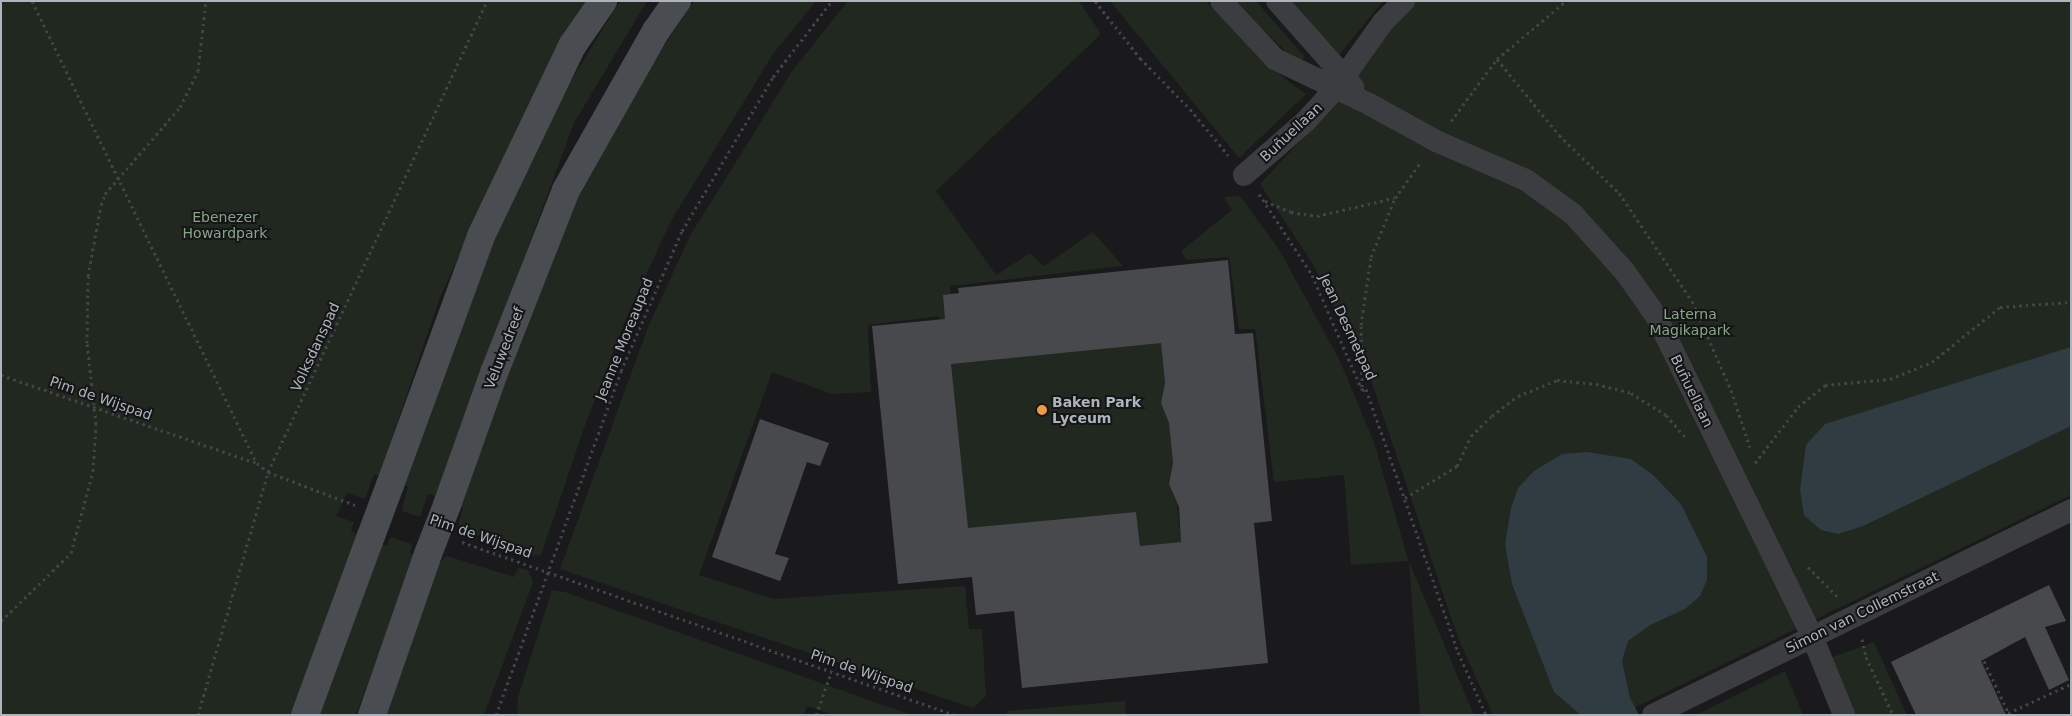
<!DOCTYPE html>
<html>
<head>
<meta charset="utf-8">
<style>
	body { margin:0 }
	#map { position:relative; width:2072px; height:716px; overflow:hidden; background:#1a1a1c; font-family:"DejaVu Sans",sans-serif }
	div>[style] { position:absolute }
	[style*='--x'] { left:calc(var(--x)*1px); top:calc(var(--y)*1px); width:calc(var(--w)*1px); rotate:calc(var(--a)*1deg) }
	.green>* { inset:0; background:#202820 }
	.water>* { inset:0; background:#303c41 }
	.building>* { inset:0; background:#47494c }
	.path>* { height:3px; margin-top:-1.5px; transform-origin:0; background:repeating-linear-gradient(90deg,#414448 0 2.5px,transparent 0 6.5px) }
	.minor>* { height:22px; margin:-11px; padding:0 11px; transform-origin:11px; border-radius:11px; background:#3b3d41 }
	.secondary>* { height:28px; margin:-14px; padding:0 14px; transform-origin:14px; border-radius:14px; background:#494c51 }
	.secondary-bridge>* { height:28px; margin:-14px; padding:0 14px; transform-origin:14px; border-radius:14px; background:#494c51 }
	.dots>* { width:14px; height:14px; translate:-50% -50%; box-sizing:border-box; border:2px solid #151517; border-radius:50% }
	span { translate:-50% -50%; white-space:nowrap; text-align:center; line-height:1.15; -webkit-text-stroke:4px #151517; paint-order:stroke }
	.street-label { font-size:14px; color:#adb4bc }
	.park-label { font-size:14px; color:#87a685 }
	.poi-label { font-size:14px; color:#adb4bc; font-weight:700 }
	.left { translate:0 -50%; text-align:left }
	.frame { position:absolute; inset:0; border:2px solid #adb4bc; pointer-events:none }
</style>
</head>
<body>
<div id="map">
	<div class="green">
		<div style="clip-path:polygon(1px 1px,589px 1px,540px 82px,459px 255px,439px 300px,379px 476px,374px 474px,365px 499px,347px 493px,336px 516px,354px 522px,351px 531px,358px 535px,290px 715px,1px 715px)"></div>
		<div style="clip-path:polygon(620px 1px,647px 1px,574px 123px,436px 496px,428px 494px,420px 517px,402px 511px,408px 487px,402px 484px,491px 244px,566px 89px)"></div>
		<div style="clip-path:polygon(694px 1px,816px 1px,773px 54px,671px 221px,627px 316px,584px 428px,541px 555px,523px 556px,526px 549px,457px 529px,463px 509px,460px 502px,500px 384px,578px 195px,638px 85px)"></div>
		<div style="clip-path:polygon(848px 1px,1079px 1px,1101px 34px,936px 191px,996px 275px,1030px 253px,1044px 266px,1093px 232px,1123px 266px,950px 286px,955px 332px,1161px 343px,1165px 383px,1161px 402px,1169px 423px,1173px 463px,1169px 484px,1177px 503px,1181px 542px,1140px 546px,1136px 513px,965px 540px,939px 316px,868px 325px,871px 392px,832px 394px,772px 372px,699px 575px,773px 599px,965px 586px,969px 629px,982px 629px,986px 696px,973px 708px,560px 569px,648px 327px,691px 234px,793px 70px)"></div>
		<div style="clip-path:polygon(1110px 1px,1205px 1px,1285px 79px,1306px 94px,1239px 158px)"></div>
		<div style="clip-path:polygon(1232px 1px,1256px 1px,1305px 57px,1300px 61px,1291px 56px)"></div>
		<div style="clip-path:polygon(1285px 1px,1383px 1px,1339px 55px)"></div>
		<div style="clip-path:polygon(1406px 1px,2071px 1px,2071px 495px,1619px 715px,1493px 715px,1458px 638px,1369px 374px,1311px 261px,1260px 184px,1337px 102px)"></div>
		<div style="clip-path:polygon(1240px 196px,1280px 251px,1339px 359px,1374px 442px,1408px 559px,1474px 715px,1420px 715px,1409px 561px,1351px 565px,1344px 475px,1274px 482px,1255px 329px,1239px 329px,1229px 257px,1186px 260px,1181px 251px,1232px 210px,1224px 197px)"></div>
		<div style="clip-path:polygon(390px 537px,412px 544px,410px 553px,415px 555px,356px 715px,319px 715px,382px 544px,387px 546px)"></div>
		<div style="clip-path:polygon(447px 556px,514px 577px,518px 568px,528px 570px,533px 582px,484px 715px,382px 715px,437px 565px)"></div>
		<div style="clip-path:polygon(552px 590px,565px 592px,911px 715px,834px 715px,807px 706px,804px 715px,517px 715px,518px 697px)"></div>
		<div style="clip-path:polygon(1874px 642px,1907px 715px,1853px 715px,1830px 658px)"></div>
		<div style="clip-path:polygon(1785px 671px,1803px 715px,1696px 715px)"></div>
		<div style="clip-path:polygon(1125px 701px,1126px 715px,1007px 715px,1007px 711px)"></div>
	</div>
	<div class="water">
		<div style="clip-path:polygon(2071px 347px,2071px 426px,1863px 526px,1838px 534px,1821px 530px,1804px 515px,1800px 490px,1806px 445px,1825px 424px)"></div>
		<div style="clip-path:polygon(1587px 452px,1631px 459px,1653px 475px,1681px 504px,1707px 557px,1707px 580px,1700px 596px,1685px 609px,1650px 625px,1628px 641px,1622px 661px,1630px 698px,1639px 715px,1581px 715px,1554px 692px,1512px 584px,1505px 544px,1511px 508px,1518px 488px,1534px 471px,1562px 454px)"></div>
	</div>
	<div class="building">
		<div style="clip-path:polygon(evenodd,1228px 260px,1235px 334px,1253px 333px,1272px 521px,1254px 523px,1268px 663px,1022px 688px,1014px 611px,976px 615px,972px 577px,898px 584px,872px 326px,945px 319px,943px 295px,959px 293px,958px 288px,1228px 260px,1161px 343px,1165px 383px,1161px 403px,1169px 423px,1173px 463px,1169px 484px,1179px 507px,1181px 542px,1140px 546px,1136px 512px,968px 528px,951px 364px,1161px 343px)"></div>
		<div style="clip-path:polygon(760px 419px,829px 443px,820px 466px,807px 462px,775px 554px,789px 558px,780px 581px,712px 557px)"></div>
		<div style="clip-path:polygon(2049px 585px,2066px 621px,2045px 627px,2069px 680px,2049px 690px,2025px 637px,1981px 661px,2006px 715px,1916px 715px,1891px 662px)"></div>
	</div>
	<div class="path">
		<div style="--x:32;--y:1;--w:513;--a:64.08"></div>
		<div style="--x:1095;--y:1;--w:73;--a:51.7"></div>
		<div style="--x:1140;--y:58;--w:71;--a:45.6"></div>
		<div style="--x:1190;--y:109;--w:60;--a:50.4"></div>
		<div style="--x:1497;--y:59;--w:98;--a:50.8"></div>
		<div style="--x:1559;--y:135;--w:83;--a:44"></div>
		<div style="--x:1619;--y:193;--w:130;--a:55.9"></div>
		<div style="--x:1692;--y:301;--w:97;--a:66.3"></div>
		<div style="--x:1731;--y:390;--w:60;--a:71.6"></div>
		<div style="--x:1451;--y:121;--w:77;--a:-53.4"></div>
		<div style="--x:1497;--y:59;--w:90;--a:-40"></div>
		<div style="--x:1259;--y:194;--w:97;--a:56.8"></div>
		<div style="--x:1312;--y:275;--w:125;--a:66.5"></div>
		<div style="--x:1362;--y:390;--w:4;--a:-14"></div>
		<div style="--x:1366;--y:389;--w:279;--a:70.7"></div>
		<div style="--x:1458;--y:652;--w:69;--a:66"></div>
		<div style="--x:1265;--y:201;--w:28;--a:23"></div>
		<div style="--x:1291;--y:212;--w:26;--a:9"></div>
		<div style="--x:1317;--y:216;--w:79;--a:-13.2"></div>
		<div style="--x:1;--y:375;--w:271;--a:19"></div>
		<div style="--x:257;--y:463;--w:14;--a:39"></div>
		<div style="--x:268;--y:472;--w:93;--a:20.8"></div>
		<div style="--x:1362;--y:387;--w:62;--a:-90.9"></div>
		<div style="--x:1361;--y:325;--w:69;--a:-81.6"></div>
		<div style="--x:1371;--y:257;--w:64;--a:-67.9"></div>
		<div style="--x:1395;--y:198;--w:44;--a:-54.2"></div>
		<div style="--x:1755;--y:463;--w:71;--a:-52.5"></div>
		<div style="--x:1798;--y:407;--w:35;--a:-39"></div>
		<div style="--x:1825;--y:385;--w:65;--a:-5.3"></div>
		<div style="--x:1890;--y:379;--w:45;--a:-22"></div>
		<div style="--x:1932;--y:362;--w:87;--a:-39"></div>
		<div style="--x:2000;--y:307;--w:71;--a:-4"></div>
		<div style="--x:1405;--y:498;--w:61;--a:-31.6"></div>
		<div style="--x:1457;--y:466;--w:33;--a:-65"></div>
		<div style="--x:1471;--y:436;--w:29;--a:-44"></div>
		<div style="--x:1492;--y:416;--w:33;--a:-38"></div>
		<div style="--x:1518;--y:396;--w:42;--a:-22.3"></div>
		<div style="--x:1557;--y:380;--w:39;--a:6"></div>
		<div style="--x:1596;--y:384;--w:36;--a:14"></div>
		<div style="--x:1631;--y:393;--w:41;--a:32.2"></div>
		<div style="--x:1666;--y:415;--w:29;--a:49"></div>
		<div style="--x:462;--y:542;--w:522;--a:19.34"></div>
		<div style="--x:1808;--y:567;--w:41;--a:45"></div>
		<div style="--x:1;--y:621;--w:98;--a:-44.2"></div>
		<div style="--x:71;--y:553;--w:85;--a:-75"></div>
		<div style="--x:93;--y:471;--w:47;--a:-86.3"></div>
		<div style="--x:96;--y:424;--w:81;--a:-96.3"></div>
		<div style="--x:87;--y:343;--w:67;--a:-89.1"></div>
		<div style="--x:88;--y:276;--w:72;--a:-79.6"></div>
		<div style="--x:101;--y:205;--w:12;--a:-70"></div>
		<div style="--x:105;--y:194;--w:115;--a:-49.2"></div>
		<div style="--x:180;--y:107;--w:40;--a:-63.4"></div>
		<div style="--x:198;--y:71;--w:70;--a:-83.5"></div>
		<div style="--x:1862;--y:639;--w:18;--a:77"></div>
		<div style="--x:1866;--y:657;--w:64;--a:65"></div>
		<div style="--x:1984;--y:661;--w:59;--a:64.7"></div>
		<div style="--x:2008;--y:713;--w:69;--a:-24.7"></div>
		<div style="--x:198;--y:715;--w:253;--a:-73.9"></div>
		<div style="--x:268;--y:472;--w:519;--a:-65.06"></div>
		<div style="--x:496;--y:715;--w:366;--a:-70"></div>
		<div style="--x:621;--y:371;--w:153;--a:-66.5"></div>
		<div style="--x:682;--y:231;--w:179;--a:-59.4"></div>
		<div style="--x:773;--y:77;--w:96;--a:-52.2"></div>
		<div style="--x:816;--y:715;--w:45;--a:-70.3"></div>
	</div>
	<div class="minor">
		<div style="--x:1221;--y:1;--w:79;--a:47"></div>
		<div style="--x:1275;--y:59;--w:104;--a:25.6"></div>
		<div style="--x:1369;--y:104;--w:77;--a:28.9"></div>
		<div style="--x:1436;--y:141;--w:98;--a:23.4"></div>
		<div style="--x:1526;--y:180;--w:58;--a:35.9"></div>
		<div style="--x:1573;--y:214;--w:78;--a:48.1"></div>
		<div style="--x:1625;--y:272;--w:54;--a:54.8"></div>
		<div style="--x:1656;--y:316;--w:356;--a:64"></div>
		<div style="--x:1812;--y:636;--w:85;--a:67.9"></div>
		<div style="--x:1277;--y:1;--w:115;--a:48.5"></div>
		<div style="--x:1244;--y:175;--w:82;--a:-41.1"></div>
		<div style="--x:1306;--y:121;--w:45;--a:-47.7"></div>
		<div style="--x:1336;--y:88;--w:81;--a:-54.5"></div>
		<div style="--x:1383;--y:22;--w:30;--a:-45"></div>
		<div style="--x:1653;--y:715;--w:466;--a:-26.1"></div>
	</div>
	<div class="secondary">
		<div style="--x:390;--y:485;--w:265;--a:-69.9"></div>
		<div style="--x:481;--y:236;--w:211;--a:-64.4"></div>
		<div style="--x:572;--y:46;--w:55;--a:-55.4"></div>
		<div style="--x:447;--y:505;--w:140;--a:-70.4"></div>
		<div style="--x:494;--y:373;--w:197;--a:-68.5"></div>
		<div style="--x:566;--y:190;--w:183;--a:-60.5"></div>
		<div style="--x:656;--y:31;--w:37;--a:-55"></div>
		<div style="--x:305;--y:715;--w:191;--a:-69.8"></div>
		<div style="--x:372;--y:715;--w:170;--a:-70.8"></div>
	</div>
	<div class="secondary-bridge">
		<div style="--x:371;--y:536;--w:54;--a:-69.6"></div>
		<div style="--x:428;--y:554;--w:53;--a:-68.8"></div>
	</div>
	<div class="dots">
		<div style="left:1042px;top:410px;background:#ef9b3f"></div>
	</div>
	<div class="street-label">
		<span style="left:1291px;top:132px;rotate:-43deg">Buñuellaan</span>
		<span style="left:1348px;top:327px;rotate:65deg">Jean Desmetpad</span>
		<span style="left:624px;top:339px;rotate:-68deg">Jeanne Moreaupad</span>
		<span style="left:315px;top:347px;rotate:-65deg">Volksdanspad</span>
		<span style="left:504px;top:348px;rotate:-69deg">Veluwedreef</span>
		<span style="left:1692px;top:391px;rotate:64deg">Buñuellaan</span>
		<span style="left:101px;top:398px;rotate:19deg">Pim de Wijspad</span>
		<span style="left:481px;top:536px;rotate:19deg">Pim de Wijspad</span>
		<span style="left:1862px;top:612px;rotate:-26deg">Simon van Collemstraat</span>
		<span style="left:862px;top:671px;rotate:19deg">Pim de Wijspad</span>
	</div>
	<div class="park-label">
		<span style="left:225px;top:225px">Ebenezer<br>Howardpark</span>
		<span style="left:1690px;top:322px">Laterna<br>Magikapark</span>
	</div>
	<div class="poi-label">
		<span class="left" style="left:1052px;top:410px">Baken Park<br>Lyceum</span>
	</div>
	<div class="frame"></div>
</div>
</body>
</html>
